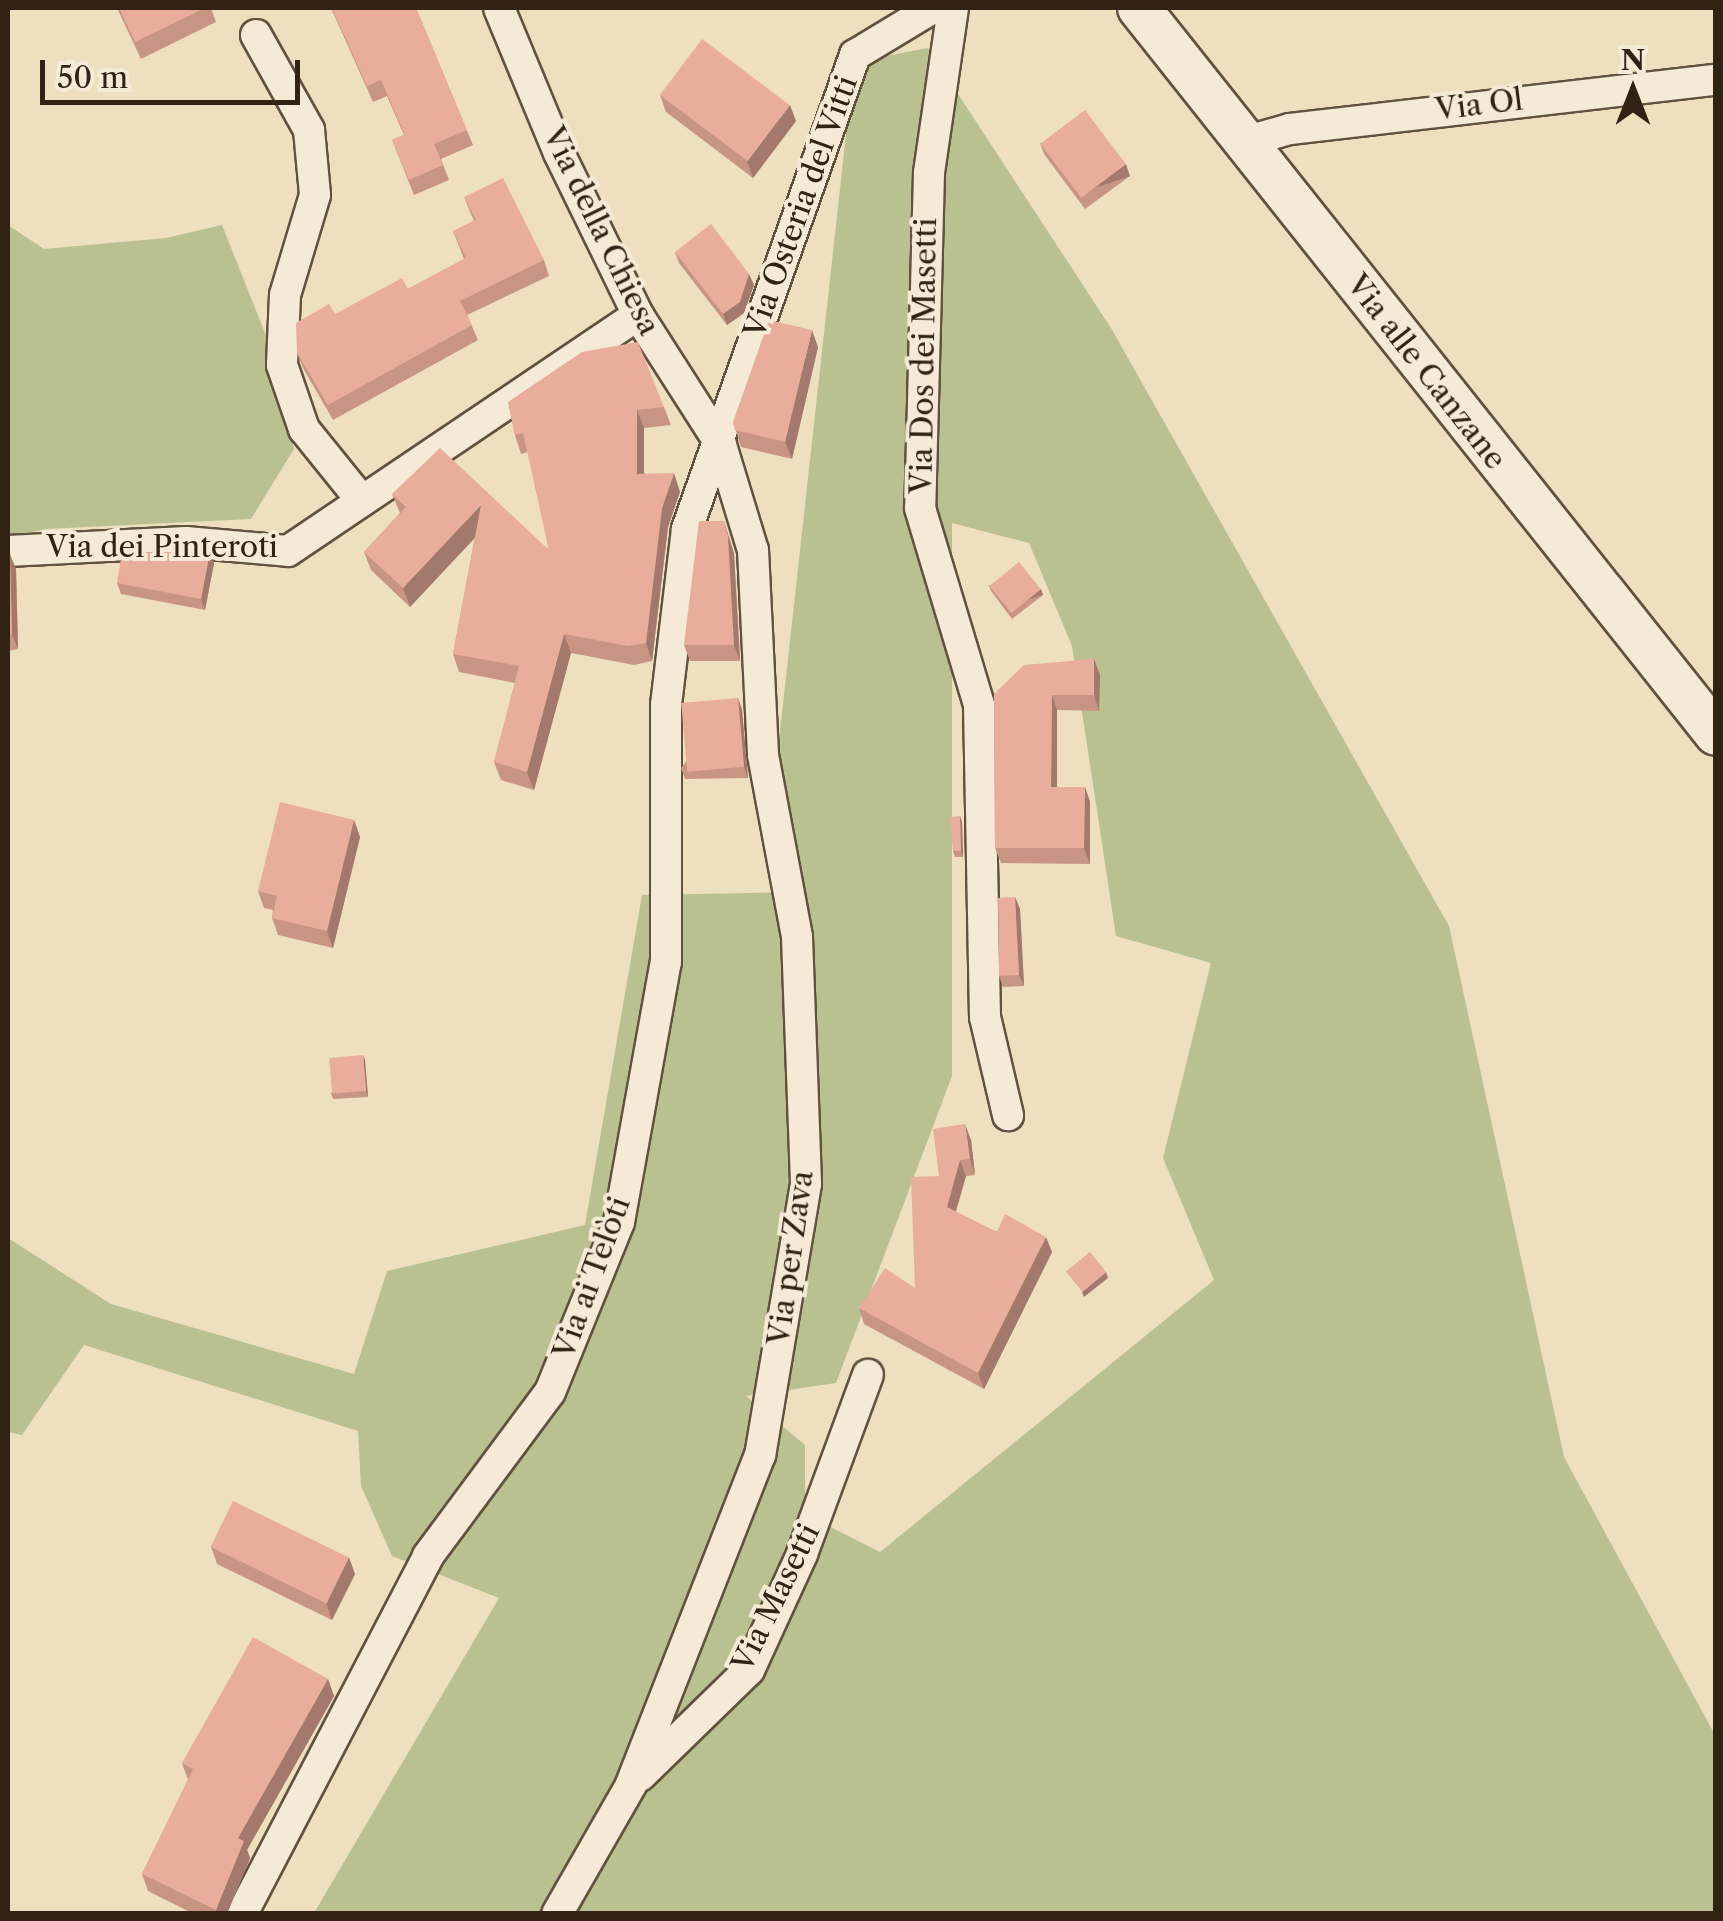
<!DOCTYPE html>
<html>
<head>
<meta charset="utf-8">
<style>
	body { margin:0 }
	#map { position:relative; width:1723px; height:1921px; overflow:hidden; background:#eedfbf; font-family:"Libre Caslon Text",serif }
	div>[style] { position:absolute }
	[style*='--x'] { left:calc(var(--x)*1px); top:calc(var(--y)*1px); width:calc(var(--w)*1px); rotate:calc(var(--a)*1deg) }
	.green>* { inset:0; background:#bac191 }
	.roads { filter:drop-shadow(2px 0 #61513f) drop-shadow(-2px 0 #61513f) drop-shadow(0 2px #61513f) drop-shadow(0 -2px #61513f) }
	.minor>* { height:30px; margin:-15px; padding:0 15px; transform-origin:15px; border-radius:15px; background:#f4ead5 }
	.secondary>* { height:42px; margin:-21px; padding:0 21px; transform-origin:21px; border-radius:21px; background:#f4ead5 }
	.wall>* { inset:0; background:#c89585 }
	.shaded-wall>* { inset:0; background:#a2796c; transform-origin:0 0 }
	.building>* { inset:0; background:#e8ad9b; transform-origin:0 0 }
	span { translate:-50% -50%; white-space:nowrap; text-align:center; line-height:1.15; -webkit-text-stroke:8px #f4ead5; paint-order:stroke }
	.street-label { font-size:30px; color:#322214 }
	.frame { position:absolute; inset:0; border:10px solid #322214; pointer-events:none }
	.north { position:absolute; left:1583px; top:40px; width:100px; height:100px; -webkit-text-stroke:8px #f4ead5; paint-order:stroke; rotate:0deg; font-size:28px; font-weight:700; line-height:40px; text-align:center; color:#322214 }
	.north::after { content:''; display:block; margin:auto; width:35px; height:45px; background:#322214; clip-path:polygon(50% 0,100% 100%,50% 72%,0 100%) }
	.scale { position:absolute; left:40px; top:60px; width:260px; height:45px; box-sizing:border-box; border:5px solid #322214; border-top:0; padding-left:12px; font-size:30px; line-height:35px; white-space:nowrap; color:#322214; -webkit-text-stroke:8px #f4ead5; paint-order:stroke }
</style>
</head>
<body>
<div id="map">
	<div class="green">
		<div style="clip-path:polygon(evenodd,928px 48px,1111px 328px,1449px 926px,1564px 1457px,1715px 1735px,1715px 1913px,314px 1913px,499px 1598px,392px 1556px,361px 1486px,358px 1431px,84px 1345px,22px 1435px,8px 1432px,8px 1238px,111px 1304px,354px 1374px,387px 1271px,585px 1225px,642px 895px,797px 892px,775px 776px,854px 62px,928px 48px,952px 523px,1029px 543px,1072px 646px,1116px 936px,1211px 963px,1163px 1158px,1214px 1280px,880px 1552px,805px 1514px,805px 1445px,746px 1396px,836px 1383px,952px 1076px,952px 523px)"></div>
		<div style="clip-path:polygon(8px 225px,44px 249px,166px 238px,222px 225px,271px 348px,294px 449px,251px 519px,46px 529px,8px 537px)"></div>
	</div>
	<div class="roads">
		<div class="minor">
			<div style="--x:499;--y:8;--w:157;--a:67.5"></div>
			<div style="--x:559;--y:153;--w:180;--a:64"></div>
			<div style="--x:638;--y:315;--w:154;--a:57.4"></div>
			<div style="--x:721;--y:445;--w:110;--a:73.1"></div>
			<div style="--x:753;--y:550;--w:205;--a:87.2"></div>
			<div style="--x:763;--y:755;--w:185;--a:79.4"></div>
			<div style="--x:797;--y:937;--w:247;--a:87.9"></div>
			<div style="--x:806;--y:1184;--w:275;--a:99.6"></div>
			<div style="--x:760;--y:1455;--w:354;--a:111.4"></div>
			<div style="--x:631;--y:1785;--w:149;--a:119.8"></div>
			<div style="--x:953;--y:8;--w:167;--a:98.3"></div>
			<div style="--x:929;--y:173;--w:335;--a:91.5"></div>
			<div style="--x:920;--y:508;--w:206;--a:73.3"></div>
			<div style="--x:979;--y:705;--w:312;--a:88.9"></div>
			<div style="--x:985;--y:1017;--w:101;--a:76.8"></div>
			<div style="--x:256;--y:35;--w:109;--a:60.8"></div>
			<div style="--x:309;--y:130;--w:65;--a:84.7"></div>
			<div style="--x:315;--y:195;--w:104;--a:106.7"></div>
			<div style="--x:285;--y:295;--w:70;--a:92.5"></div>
			<div style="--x:282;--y:365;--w:68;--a:71"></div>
			<div style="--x:304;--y:429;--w:92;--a:51.1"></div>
			<div style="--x:1244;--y:142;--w:48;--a:-15.8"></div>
			<div style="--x:1290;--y:129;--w:429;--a:-6.6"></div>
			<div style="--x:8;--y:551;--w:178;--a:-2.9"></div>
			<div style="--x:186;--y:542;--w:102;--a:5"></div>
			<div style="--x:288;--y:551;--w:422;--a:-34"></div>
			<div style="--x:640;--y:1776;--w:152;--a:-44.2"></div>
			<div style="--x:749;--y:1670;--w:128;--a:-65.4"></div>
			<div style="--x:802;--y:1554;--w:191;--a:-69.8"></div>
			<div style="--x:242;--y:1914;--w:403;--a:-62.5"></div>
			<div style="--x:428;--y:1556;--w:204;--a:-53.4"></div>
			<div style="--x:550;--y:1392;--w:183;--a:-67.9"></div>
			<div style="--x:619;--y:1222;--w:264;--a:-79.8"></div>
			<div style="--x:666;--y:962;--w:257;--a:-90"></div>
			<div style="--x:666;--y:705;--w:177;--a:-83.2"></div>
			<div style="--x:687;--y:529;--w:503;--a:-70.48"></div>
			<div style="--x:855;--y:55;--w:91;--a:-31.1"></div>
		</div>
		<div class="secondary">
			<div style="--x:1139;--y:8;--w:927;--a:51.52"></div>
		</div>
	</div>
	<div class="wall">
		<div style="clip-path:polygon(117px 8px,211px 8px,216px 22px,141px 59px)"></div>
		<div style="clip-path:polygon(331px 8px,416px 8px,473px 145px,441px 159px,449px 180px,414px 195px,392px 140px,404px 135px,387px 96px,373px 102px)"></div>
		<div style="clip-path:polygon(660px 95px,796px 121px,753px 178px,666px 112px)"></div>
		<div style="clip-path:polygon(1040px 143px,1130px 176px,1085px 209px,1044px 154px)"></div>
		<div style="clip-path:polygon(464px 197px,544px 260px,549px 276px,467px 315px,478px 340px,333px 420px,303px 368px,297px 353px,335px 314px,408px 289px,464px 259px,453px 231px,474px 221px)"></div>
		<div style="clip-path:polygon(675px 252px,749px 274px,754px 285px,744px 313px,727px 325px,679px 263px)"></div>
		<div style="clip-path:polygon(818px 347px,792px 459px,741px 447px,733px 422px)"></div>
		<div style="clip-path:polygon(508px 402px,664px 407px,671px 425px,644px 428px,644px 473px,680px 492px,668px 527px,652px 661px,634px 665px,571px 653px,534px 790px,501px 780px,494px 762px,515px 683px,459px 672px,453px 654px,475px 537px,410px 607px,371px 570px,364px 552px,400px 513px,392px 494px,549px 550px,528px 452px,521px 454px,515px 435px)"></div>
		<div style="clip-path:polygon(210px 552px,214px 563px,205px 610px,121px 594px,117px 583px)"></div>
		<div style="clip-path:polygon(734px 553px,740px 661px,690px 661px,684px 645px)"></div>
		<div style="clip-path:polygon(8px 554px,16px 569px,18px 649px,8px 651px)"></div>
		<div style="clip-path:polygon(989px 585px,1041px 589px,1043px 595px,1012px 619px,991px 591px)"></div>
		<div style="clip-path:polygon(1094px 659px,1100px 675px,1099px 711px,1057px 710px,1057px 787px,1085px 787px,1090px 802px,1090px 864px,1001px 863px,995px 848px,994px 694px)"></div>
		<div style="clip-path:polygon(738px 698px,742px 710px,748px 778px,685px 779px,681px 768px)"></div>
		<div style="clip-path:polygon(960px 816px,962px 822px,963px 857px,955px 857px,953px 851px)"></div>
		<div style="clip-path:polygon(354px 820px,360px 837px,333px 948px,278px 935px,272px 918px,273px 910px,264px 908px,258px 891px)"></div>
		<div style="clip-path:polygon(1015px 897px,1020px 909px,1024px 986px,1003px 987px,999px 976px)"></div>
		<div style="clip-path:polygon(365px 1060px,368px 1097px,333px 1099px,331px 1093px)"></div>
		<div style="clip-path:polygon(971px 1140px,975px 1175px,966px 1176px,956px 1212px,997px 1232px,1052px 1252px,984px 1389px,864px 1324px,859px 1308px,915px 1288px,939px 1176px)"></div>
		<div style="clip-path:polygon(211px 1547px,355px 1574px,332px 1620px,217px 1564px)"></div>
		<div style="clip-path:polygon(328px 1679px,334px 1696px,247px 1850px,250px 1858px,227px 1914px,194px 1914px,148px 1891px,142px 1874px,188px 1780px,182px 1763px)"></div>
	</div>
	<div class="shaded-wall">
		<div style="clip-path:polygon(790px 105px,796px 121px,753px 178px,747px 161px)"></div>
		<div style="left:1126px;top:164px;width:13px;height:56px;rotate:72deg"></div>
		<div style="clip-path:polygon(749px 274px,754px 285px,744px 313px,727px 325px,723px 314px)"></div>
		<div style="clip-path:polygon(812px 330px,818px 347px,792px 459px,785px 442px)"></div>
		<div style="clip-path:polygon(637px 410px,644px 428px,644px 492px,637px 474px)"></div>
		<div style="clip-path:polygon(674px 473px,680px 492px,668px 527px,652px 661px,646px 643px,662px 508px)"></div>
		<div style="clip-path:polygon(481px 505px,488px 524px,410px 607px,403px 588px)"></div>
		<div style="clip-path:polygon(724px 521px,734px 553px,740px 661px,734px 645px)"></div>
		<div style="clip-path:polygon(210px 552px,214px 563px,205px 610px,201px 599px)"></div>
		<div style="clip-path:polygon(10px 554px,16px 569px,18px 649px,12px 634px)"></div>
		<div style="left:1041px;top:589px;width:6px;height:39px;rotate:72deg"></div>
		<div style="clip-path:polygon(564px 634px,571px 653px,534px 790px,527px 772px)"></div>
		<div style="clip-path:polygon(1094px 659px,1100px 675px,1099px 711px,1094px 695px)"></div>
		<div style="clip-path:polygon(1052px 695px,1057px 710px,1057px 802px,1051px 787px)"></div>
		<div style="clip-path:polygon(738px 698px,742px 710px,748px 778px,744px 767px)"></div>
		<div style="clip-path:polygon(1085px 787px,1090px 802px,1090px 864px,1084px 848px)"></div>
		<div style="clip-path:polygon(960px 816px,962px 822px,963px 857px,961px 851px)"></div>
		<div style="clip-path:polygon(354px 820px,360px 837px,333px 948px,327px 931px)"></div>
		<div style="clip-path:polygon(1015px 897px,1020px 909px,1024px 986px,1019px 975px)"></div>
		<div style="clip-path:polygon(363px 1055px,365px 1060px,368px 1097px,366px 1091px)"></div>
		<div style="clip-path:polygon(965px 1124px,971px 1140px,975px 1175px,970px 1159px)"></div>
		<div style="clip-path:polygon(960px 1160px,966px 1176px,952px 1223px,947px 1207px)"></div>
		<div style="clip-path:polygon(1046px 1237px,1052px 1252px,984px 1389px,978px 1373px)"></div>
		<div style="clip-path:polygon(1106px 1272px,1108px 1278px,1084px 1297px,1082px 1292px)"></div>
		<div style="clip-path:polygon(349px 1557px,355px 1574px,332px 1620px,326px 1603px)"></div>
		<div style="clip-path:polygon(328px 1679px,334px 1696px,247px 1850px,250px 1858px,227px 1914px,217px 1914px,216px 1910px,238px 1838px)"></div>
	</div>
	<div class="building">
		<div style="clip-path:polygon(119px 8px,205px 8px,135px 42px)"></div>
		<div style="clip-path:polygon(332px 8px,416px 8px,467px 130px,434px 144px,443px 165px,409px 180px,392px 140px,405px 135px,381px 80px,367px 86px)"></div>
		<div style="left:702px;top:39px;width:110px;height:70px;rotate:37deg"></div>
		<div style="left:1085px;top:110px;width:68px;height:56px;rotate:53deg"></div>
		<div style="clip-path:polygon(503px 178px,544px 260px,460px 301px,472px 325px,328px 405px,297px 353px,296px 323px,329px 304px,335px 314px,402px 278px,408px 289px,466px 258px,453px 231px,476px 220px,464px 197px)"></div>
		<div style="clip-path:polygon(711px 224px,749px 274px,740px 302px,723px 314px,675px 252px)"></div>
		<div style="clip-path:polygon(769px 320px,812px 330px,785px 442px,735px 430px,733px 422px)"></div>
		<div style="clip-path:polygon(638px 342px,664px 407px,637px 410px,637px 474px,674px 473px,662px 508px,646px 643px,628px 646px,564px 634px,527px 772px,494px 762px,519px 666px,453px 654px,481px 505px,403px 588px,364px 552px,406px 507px,392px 494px,440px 448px,549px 550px,523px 433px,515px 435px,508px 402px,582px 352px)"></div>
		<div style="clip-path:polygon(699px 521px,724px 521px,728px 536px,734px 645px,684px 645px)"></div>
		<div style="clip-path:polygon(122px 552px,210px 552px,201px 599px,117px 583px)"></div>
		<div style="clip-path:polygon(8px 554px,10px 554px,12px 634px,8px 635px)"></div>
		<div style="left:1019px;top:562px;width:35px;height:38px;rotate:51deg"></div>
		<div style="clip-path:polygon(1094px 659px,1094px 695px,1052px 695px,1051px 787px,1085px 787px,1084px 848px,995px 848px,994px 694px,1024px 665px)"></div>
		<div style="left:738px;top:698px;width:69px;height:57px;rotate:85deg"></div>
		<div style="clip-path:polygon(280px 802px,354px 820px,327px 931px,272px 918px,277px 896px,258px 891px)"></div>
		<div style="clip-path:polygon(960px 816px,961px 851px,953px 851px,950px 817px)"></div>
		<div style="clip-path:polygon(1015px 897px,1019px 975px,999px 976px,998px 898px)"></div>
		<div style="left:363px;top:1055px;width:36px;height:34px;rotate:85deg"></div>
		<div style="clip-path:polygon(965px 1124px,970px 1159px,960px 1160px,947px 1207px,997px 1232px,1005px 1214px,1046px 1237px,978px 1373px,859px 1308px,885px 1268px,915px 1288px,911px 1177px,939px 1176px,933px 1129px)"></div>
		<div style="left:1090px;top:1252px;width:26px;height:31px;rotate:51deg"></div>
		<div style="left:233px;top:1501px;width:129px;height:51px;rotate:26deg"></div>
		<div style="clip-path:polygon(253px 1637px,328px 1679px,238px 1838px,244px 1841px,216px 1910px,142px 1874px,193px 1769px,182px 1763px)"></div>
	</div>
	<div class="street-label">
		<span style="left:1479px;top:105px;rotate:-7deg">Via Ol</span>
		<span style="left:801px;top:207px;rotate:-70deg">Via Osteria del Vitti</span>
		<span style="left:601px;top:231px;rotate:64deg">Via della Chiesa</span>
		<span style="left:924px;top:356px;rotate:-89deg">Via Dos dei Masetti</span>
		<span style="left:1426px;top:372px;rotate:52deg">Via alle Canzane</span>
		<span style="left:162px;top:547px">Via dei Pinteroti</span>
		<span style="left:791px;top:1258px;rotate:-82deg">Via per Zava</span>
		<span style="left:592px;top:1278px;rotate:-70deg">Via ai Telòti</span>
		<span style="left:776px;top:1598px;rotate:-64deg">Via Masetti</span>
	</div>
	<div class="frame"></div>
	<div class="north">N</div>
	<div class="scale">50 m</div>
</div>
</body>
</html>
